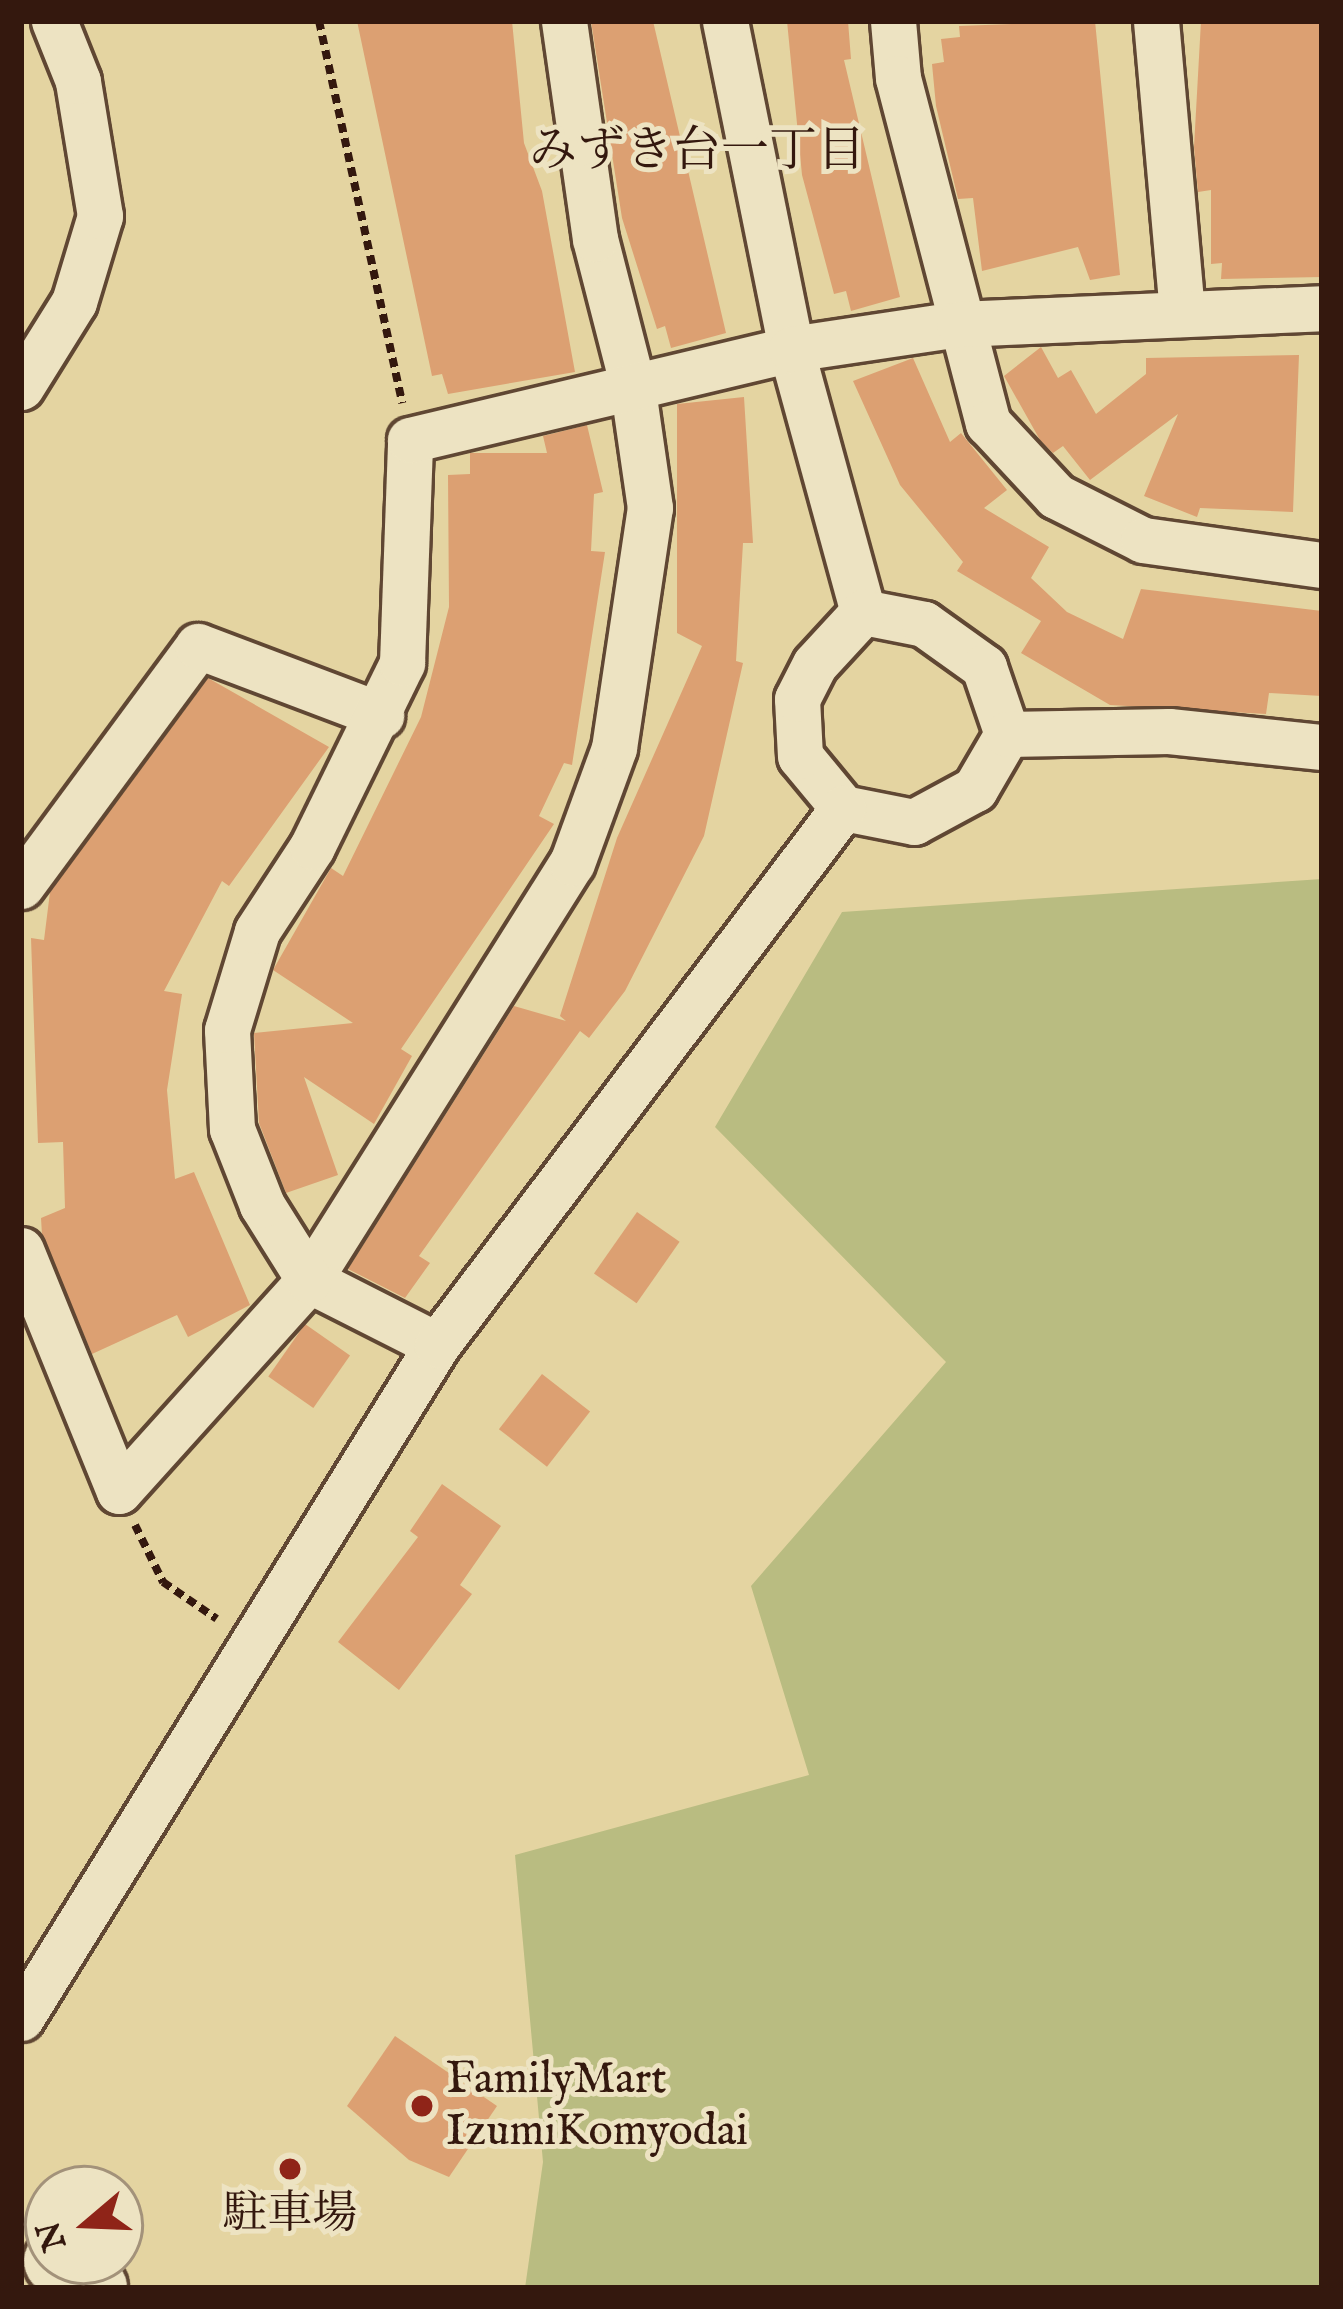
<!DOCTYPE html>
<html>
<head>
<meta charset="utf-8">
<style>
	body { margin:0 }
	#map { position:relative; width:1343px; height:2309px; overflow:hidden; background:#e4d4a1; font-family:"IM FELL English","Noto Serif JP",serif }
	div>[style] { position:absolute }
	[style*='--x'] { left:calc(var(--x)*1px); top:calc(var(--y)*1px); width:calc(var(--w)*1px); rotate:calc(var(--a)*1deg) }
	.green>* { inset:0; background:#b9bc81 }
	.building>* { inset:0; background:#dca072; transform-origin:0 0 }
	.path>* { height:8px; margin-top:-4px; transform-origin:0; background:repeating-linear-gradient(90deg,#34180e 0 9px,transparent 0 15px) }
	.roads { filter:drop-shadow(3px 0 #604733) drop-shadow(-3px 0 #604733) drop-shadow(0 3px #604733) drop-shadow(0 -3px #604733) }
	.street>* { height:45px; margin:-22.5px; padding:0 22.5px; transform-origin:22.5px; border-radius:22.5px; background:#ede3c2 }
	.secondary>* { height:66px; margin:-33px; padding:0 33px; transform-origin:33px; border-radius:33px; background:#ede3c2 }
	.dots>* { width:33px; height:33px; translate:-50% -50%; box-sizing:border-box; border:6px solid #ede3c2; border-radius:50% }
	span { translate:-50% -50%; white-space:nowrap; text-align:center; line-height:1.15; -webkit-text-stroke:10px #ede3c2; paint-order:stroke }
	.poi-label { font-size:45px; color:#34180e }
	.left { translate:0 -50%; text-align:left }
	.neighbourhood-label { font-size:48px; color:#34180e }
	.frame { position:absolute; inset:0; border:24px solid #34180e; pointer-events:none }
	.north { position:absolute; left:24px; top:2165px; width:120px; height:120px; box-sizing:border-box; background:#ede3c2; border:3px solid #a3927a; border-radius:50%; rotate:251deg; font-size:33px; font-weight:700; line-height:48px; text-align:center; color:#34180e }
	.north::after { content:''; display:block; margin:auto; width:42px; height:54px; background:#8f2418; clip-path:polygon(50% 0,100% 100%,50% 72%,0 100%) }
</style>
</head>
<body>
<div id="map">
	<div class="green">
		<div style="clip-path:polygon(1322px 879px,1322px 2288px,525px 2288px,543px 2162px,515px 1855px,809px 1775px,751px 1586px,946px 1362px,715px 1127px,842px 912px)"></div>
	</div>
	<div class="building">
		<div style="clip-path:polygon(357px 21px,512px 21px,524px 143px,542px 191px,575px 372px,448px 394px,442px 374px,432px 376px)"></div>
		<div style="clip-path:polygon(591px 21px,653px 21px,726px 333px,671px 348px,665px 326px,657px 329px,622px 218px)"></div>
		<div style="clip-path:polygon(787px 21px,848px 21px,851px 59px,844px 60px,900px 297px,851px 311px,846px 291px,834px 294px,802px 175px)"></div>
		<div style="clip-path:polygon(1095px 21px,1120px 275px,1090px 280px,1078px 247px,982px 271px,973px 198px,958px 199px,936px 106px,932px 64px,944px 62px,941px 39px,960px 37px,959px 26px)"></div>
		<div style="clip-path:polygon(1201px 21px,1322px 21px,1322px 277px,1221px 279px,1222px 263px,1211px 264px,1211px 190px,1198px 192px,1194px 147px)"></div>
		<div style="clip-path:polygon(1041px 347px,1058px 378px,1071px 370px,1096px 414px,1146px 374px,1146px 358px,1299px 355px,1293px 512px,1200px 508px,1197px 517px,1144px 496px,1178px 414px,1090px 480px,1063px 446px,1053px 453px,1040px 440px,1004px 376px)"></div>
		<div style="clip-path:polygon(913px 358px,950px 442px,961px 433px,1007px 490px,984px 508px,1049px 547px,1031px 578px,1067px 612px,1123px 639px,1141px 589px,1322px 611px,1322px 696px,1269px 693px,1266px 714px,1110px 705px,1021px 653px,1041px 621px,957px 571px,963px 562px,900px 485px,853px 381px)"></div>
		<div style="clip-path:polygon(744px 397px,753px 543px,743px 543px,736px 661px,743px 663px,704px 836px,625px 991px,589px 1038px,580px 1031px,503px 1138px,419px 1256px,430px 1263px,405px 1298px,348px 1269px,514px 1006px,566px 1021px,560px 1016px,617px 838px,702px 646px,677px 633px,677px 404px)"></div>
		<div style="clip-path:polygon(587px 425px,603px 492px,594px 494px,591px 551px,605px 552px,572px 765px,564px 763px,539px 816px,554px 824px,401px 1049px,412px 1056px,374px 1124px,304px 1077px,338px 1175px,286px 1193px,259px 1123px,254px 1033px,353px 1023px,273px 970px,331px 868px,343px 876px,421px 717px,449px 607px,448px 475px,470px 474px,470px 453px,547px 453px,543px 436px)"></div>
		<div style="clip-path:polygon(208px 678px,329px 747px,229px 886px,222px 881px,164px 991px,182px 994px,167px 1090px,175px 1179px,194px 1172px,250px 1305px,188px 1337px,177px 1315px,92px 1354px,42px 1235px,41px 1218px,65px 1208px,63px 1142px,38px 1143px,31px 938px,44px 940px,50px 892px)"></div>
		<div style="left:637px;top:1212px;width:52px;height:75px;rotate:35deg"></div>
		<div style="left:305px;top:1324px;width:55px;height:64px;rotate:35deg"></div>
		<div style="left:542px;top:1374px;width:61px;height:70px;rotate:38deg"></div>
		<div style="clip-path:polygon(442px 1484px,501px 1526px,460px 1585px,472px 1594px,399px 1690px,338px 1642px,418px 1537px,410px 1531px)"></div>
		<div style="clip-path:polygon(395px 2036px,497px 2106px,449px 2177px,409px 2160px,347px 2106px)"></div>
	</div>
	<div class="path">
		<div style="--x:319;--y:21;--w:391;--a:77.7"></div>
		<div style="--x:135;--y:1525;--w:64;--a:63.8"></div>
		<div style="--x:163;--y:1582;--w:65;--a:34.4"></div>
	</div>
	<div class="roads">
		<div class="street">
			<div style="--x:725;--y:21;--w:335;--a:78.6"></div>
			<div style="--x:791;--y:349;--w:273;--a:74.7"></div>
			<div style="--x:893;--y:21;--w:57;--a:85"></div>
			<div style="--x:898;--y:78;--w:357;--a:75.4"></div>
			<div style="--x:988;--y:423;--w:100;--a:47"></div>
			<div style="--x:1056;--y:496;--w:97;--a:26.8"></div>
			<div style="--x:1143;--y:540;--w:181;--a:8"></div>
			<div style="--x:1156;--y:21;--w:294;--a:84.9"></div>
			<div style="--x:21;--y:387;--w:100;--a:-58.1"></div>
			<div style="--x:74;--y:302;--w:90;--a:-73.2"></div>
			<div style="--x:100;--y:216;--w:137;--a:-99.3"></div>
			<div style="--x:78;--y:81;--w:65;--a:-111.8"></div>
			<div style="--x:863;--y:612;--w:62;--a:11.1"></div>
			<div style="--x:924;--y:624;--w:74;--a:35.6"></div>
			<div style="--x:984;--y:667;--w:71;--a:71.1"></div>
			<div style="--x:1007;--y:734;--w:64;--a:120.2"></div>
			<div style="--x:975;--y:789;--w:69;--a:151.6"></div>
			<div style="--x:914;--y:822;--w:72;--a:-168.8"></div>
			<div style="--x:843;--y:808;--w:67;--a:-129.6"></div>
			<div style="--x:800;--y:756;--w:57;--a:-93"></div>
			<div style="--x:797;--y:699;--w:39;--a:-63"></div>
			<div style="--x:815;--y:664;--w:71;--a:-47.3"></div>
			<div style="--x:1007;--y:734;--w:162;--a:-1.1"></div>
			<div style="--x:1169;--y:731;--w:154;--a:6"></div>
			<div style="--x:21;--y:886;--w:298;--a:-53.6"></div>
			<div style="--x:198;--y:646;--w:196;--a:20.7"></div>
			<div style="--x:21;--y:1250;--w:260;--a:67.9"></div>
			<div style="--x:119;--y:1491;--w:284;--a:-48"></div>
			<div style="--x:309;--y:1280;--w:493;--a:-57.8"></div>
			<div style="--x:572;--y:863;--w:122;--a:-69.9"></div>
			<div style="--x:614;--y:748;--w:243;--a:-81.5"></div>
			<div style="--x:650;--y:508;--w:126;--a:-98.2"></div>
			<div style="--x:632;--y:383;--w:149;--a:-104.4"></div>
			<div style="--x:595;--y:239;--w:220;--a:-98.1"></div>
			<div style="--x:437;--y:1345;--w:144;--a:-153.1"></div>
			<div style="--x:309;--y:1280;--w:89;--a:-122.1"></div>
			<div style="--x:262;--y:1205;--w:82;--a:-111.5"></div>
			<div style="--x:232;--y:1129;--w:99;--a:-92.9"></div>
			<div style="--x:227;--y:1030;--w:103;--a:-73.1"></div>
			<div style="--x:257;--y:931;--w:100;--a:-56.8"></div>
			<div style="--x:312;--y:847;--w:205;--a:-63.9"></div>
			<div style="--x:402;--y:663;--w:223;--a:-87.9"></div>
			<div style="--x:410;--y:440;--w:392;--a:-13.4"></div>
			<div style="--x:791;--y:349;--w:170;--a:-8.5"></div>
			<div style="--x:959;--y:324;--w:363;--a:-2.5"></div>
			<div style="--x:21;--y:2018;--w:791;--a:-58.28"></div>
			<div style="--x:437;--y:1345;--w:673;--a:-52.91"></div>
		</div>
		<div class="secondary">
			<div style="--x:57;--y:2261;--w:46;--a:36.1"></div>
		</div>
	</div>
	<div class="dots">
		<div style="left:422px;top:2106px;background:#8f2418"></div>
		<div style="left:290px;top:2169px;background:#8f2418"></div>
	</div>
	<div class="poi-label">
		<span class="left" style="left:446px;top:2106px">FamilyMart<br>IzumiKomyodai</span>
		<span style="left:290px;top:2215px">駐車場</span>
	</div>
	<div class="neighbourhood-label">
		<span style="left:697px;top:153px">みずき台一丁目</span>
	</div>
	<div class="frame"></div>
	<div class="north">N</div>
</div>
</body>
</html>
